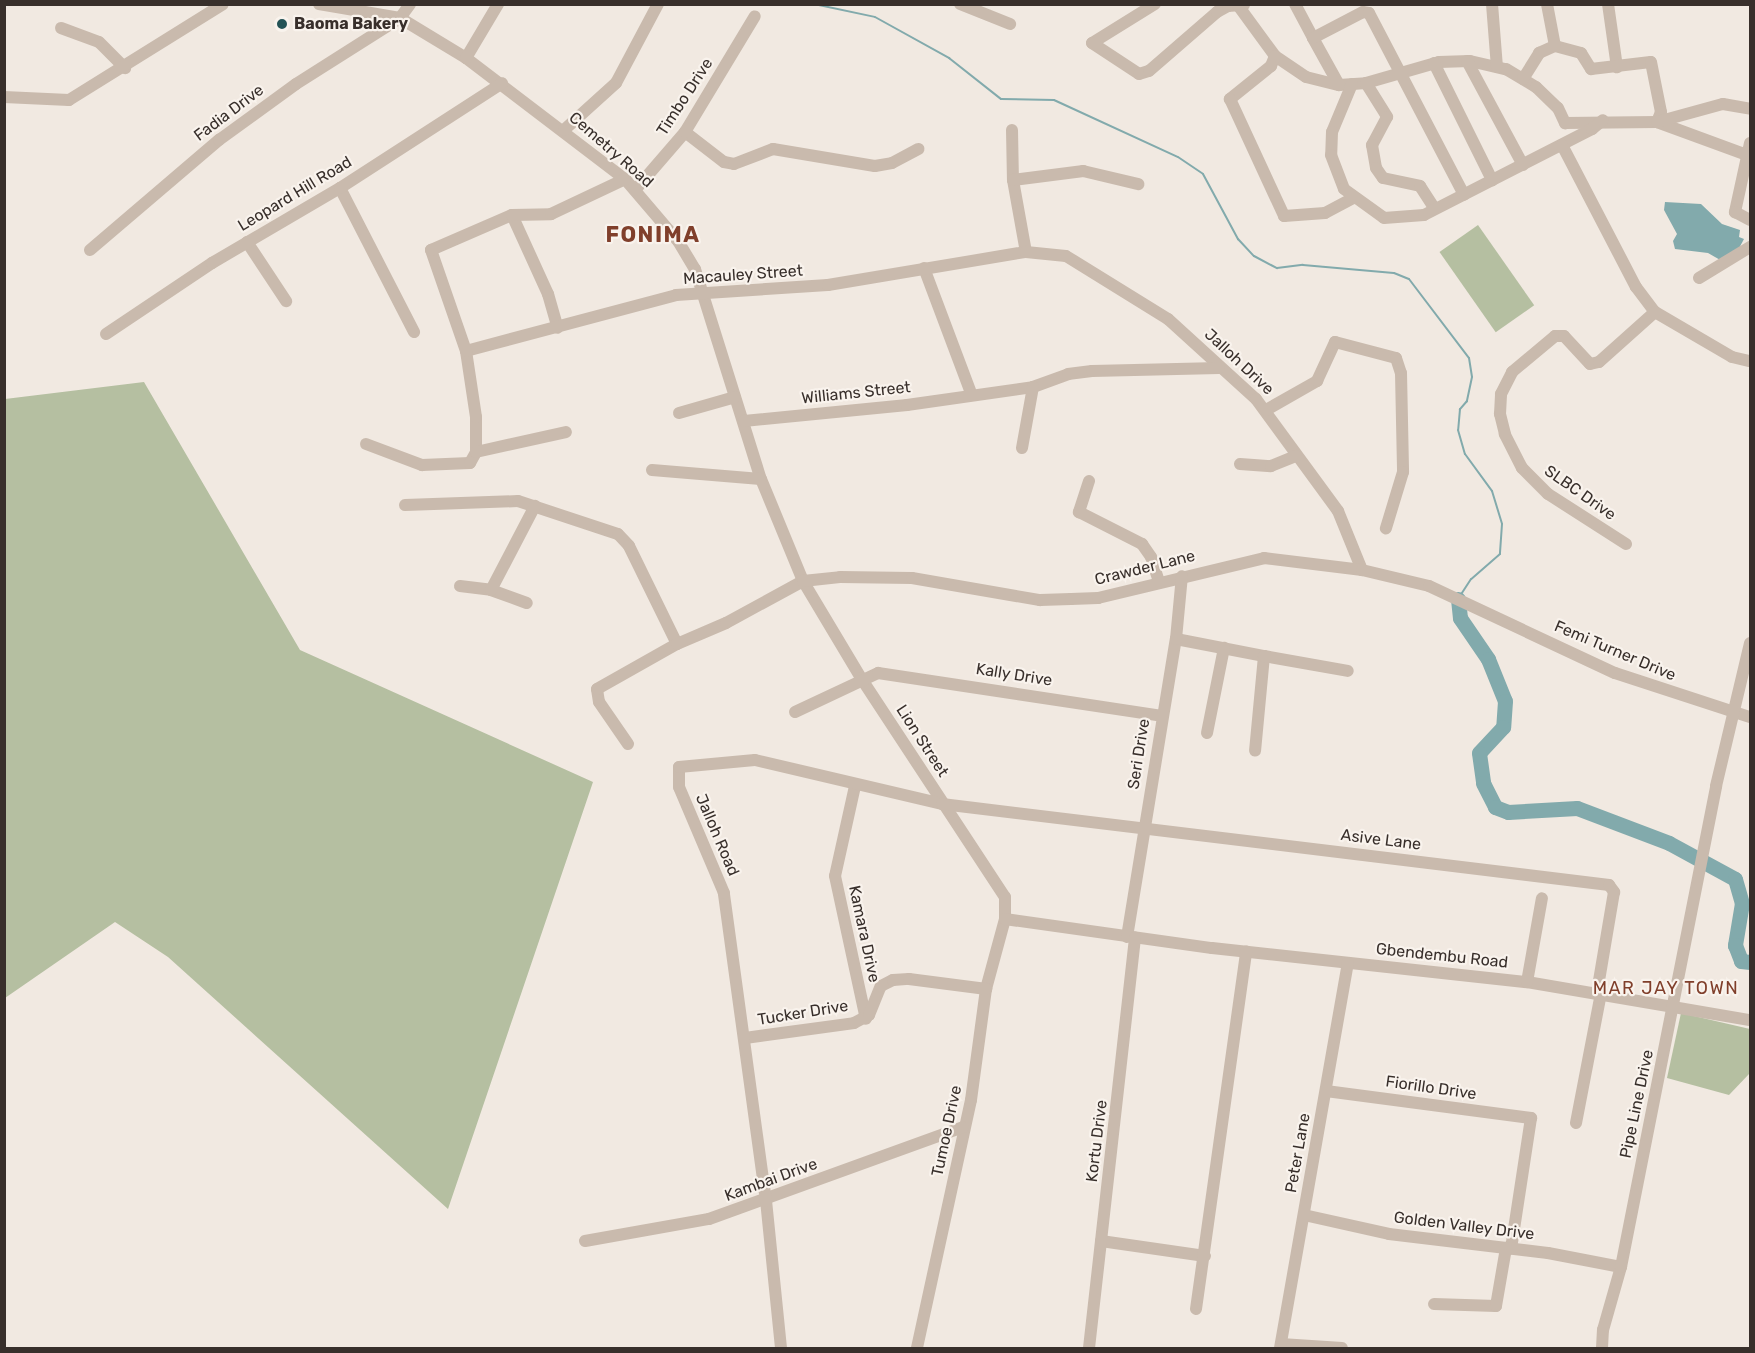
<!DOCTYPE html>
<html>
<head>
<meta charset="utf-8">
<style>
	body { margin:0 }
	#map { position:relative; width:1755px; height:1353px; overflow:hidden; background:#f1e9e1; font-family:Rubik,sans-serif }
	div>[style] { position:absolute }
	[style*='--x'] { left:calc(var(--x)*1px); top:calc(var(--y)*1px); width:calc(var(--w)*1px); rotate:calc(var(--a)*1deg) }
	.green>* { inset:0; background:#b5bfa1; transform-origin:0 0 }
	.water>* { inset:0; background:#82aaac }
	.stream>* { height:2px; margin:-1px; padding:0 1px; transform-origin:1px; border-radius:1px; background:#82aaac }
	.river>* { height:15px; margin:-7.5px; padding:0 7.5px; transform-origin:7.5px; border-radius:7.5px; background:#82aaac }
	.minor>* { height:12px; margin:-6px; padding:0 6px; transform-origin:6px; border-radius:6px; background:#c9baad }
	.dots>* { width:16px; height:16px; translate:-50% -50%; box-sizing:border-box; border:3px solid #f9f3ed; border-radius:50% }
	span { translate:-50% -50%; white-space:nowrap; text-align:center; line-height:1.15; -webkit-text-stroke:4.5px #f9f3ed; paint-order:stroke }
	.poi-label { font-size:16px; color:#382f2b; font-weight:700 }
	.left { translate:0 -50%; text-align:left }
	.street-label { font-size:16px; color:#382f2b }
	.neighbourhood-label { font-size:18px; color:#803f2b; letter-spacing:1.5px }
	.district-label { font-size:22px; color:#803f2b; font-weight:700; letter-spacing:1.5px }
	.frame { position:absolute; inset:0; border:6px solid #382f2b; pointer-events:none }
</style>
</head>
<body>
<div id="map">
	<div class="green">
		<div style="left:1478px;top:225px;width:98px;height:47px;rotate:55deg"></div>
		<div style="clip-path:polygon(144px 382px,300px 650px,593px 782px,448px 1209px,168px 957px,115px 922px,5px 998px,5px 399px)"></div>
		<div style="clip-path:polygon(1681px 1013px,1750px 1029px,1750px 1073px,1729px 1095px,1667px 1078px)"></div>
	</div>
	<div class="water">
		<div style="clip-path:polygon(1665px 202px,1701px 204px,1722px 224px,1740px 230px,1739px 237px,1744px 239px,1737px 252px,1722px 261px,1708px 253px,1675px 249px,1673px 241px,1677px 234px,1664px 210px)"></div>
	</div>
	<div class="stream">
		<div style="--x:814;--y:4;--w:62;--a:12"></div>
		<div style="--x:875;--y:17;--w:85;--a:29"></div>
		<div style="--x:949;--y:58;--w:66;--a:38.3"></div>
		<div style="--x:1001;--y:99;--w:53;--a:1.1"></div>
		<div style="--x:1054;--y:100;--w:136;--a:24.7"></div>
		<div style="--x:1178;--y:157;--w:30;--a:34"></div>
		<div style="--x:1203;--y:174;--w:74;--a:61.7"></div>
		<div style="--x:1238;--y:239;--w:23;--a:47"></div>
		<div style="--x:1254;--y:256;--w:26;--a:28"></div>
		<div style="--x:1277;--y:268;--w:26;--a:-7"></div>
		<div style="--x:1303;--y:265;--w:91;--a:5"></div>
		<div style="--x:1394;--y:273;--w:16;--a:22"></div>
		<div style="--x:1409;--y:279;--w:99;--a:52.8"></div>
		<div style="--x:1469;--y:358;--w:19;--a:81"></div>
		<div style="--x:1472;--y:377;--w:25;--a:102"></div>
		<div style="--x:1467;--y:401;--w:11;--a:131"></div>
		<div style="--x:1460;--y:409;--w:21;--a:95"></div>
		<div style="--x:1458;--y:430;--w:25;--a:74"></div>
		<div style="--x:1465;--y:454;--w:46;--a:53.9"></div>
		<div style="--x:1492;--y:491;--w:34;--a:73"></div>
		<div style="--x:1502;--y:524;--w:30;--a:94"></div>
		<div style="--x:1500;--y:554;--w:38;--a:139"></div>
		<div style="--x:1471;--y:579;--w:20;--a:123"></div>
	</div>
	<div class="river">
		<div style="--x:1458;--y:599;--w:19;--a:84"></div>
		<div style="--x:1460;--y:618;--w:50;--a:55.7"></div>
		<div style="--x:1488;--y:659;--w:45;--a:68"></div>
		<div style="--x:1505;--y:701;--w:26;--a:94"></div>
		<div style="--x:1503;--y:727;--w:35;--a:133"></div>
		<div style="--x:1479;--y:753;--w:30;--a:82"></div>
		<div style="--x:1483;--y:783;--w:27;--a:63"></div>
		<div style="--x:1495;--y:807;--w:14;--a:21"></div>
		<div style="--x:1508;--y:812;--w:69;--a:-3.3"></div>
		<div style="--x:1577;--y:808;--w:98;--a:20.8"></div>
		<div style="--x:1669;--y:843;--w:75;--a:28.6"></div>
		<div style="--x:1735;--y:879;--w:25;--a:74"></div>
		<div style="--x:1742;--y:903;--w:43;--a:99.5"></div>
		<div style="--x:1735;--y:945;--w:17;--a:69"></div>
		<div style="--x:1741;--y:961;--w:9;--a:6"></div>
	</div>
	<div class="minor">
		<div style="--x:319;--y:4;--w:82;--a:9.8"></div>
		<div style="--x:400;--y:18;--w:77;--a:31.2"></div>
		<div style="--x:466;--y:58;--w:200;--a:37.3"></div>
		<div style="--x:625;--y:179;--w:82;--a:49.5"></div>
		<div style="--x:678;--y:241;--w:33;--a:59"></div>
		<div style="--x:695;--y:269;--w:220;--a:72.6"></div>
		<div style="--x:761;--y:479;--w:110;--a:67.6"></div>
		<div style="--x:803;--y:581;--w:113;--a:59.1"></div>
		<div style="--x:861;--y:678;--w:262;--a:56.7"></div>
		<div style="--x:1005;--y:897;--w:22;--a:90"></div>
		<div style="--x:1005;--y:919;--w:73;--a:105.2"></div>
		<div style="--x:986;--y:989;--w:112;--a:97.7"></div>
		<div style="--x:971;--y:1100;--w:254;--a:102.3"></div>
		<div style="--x:960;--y:4;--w:54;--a:21.8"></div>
		<div style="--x:1155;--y:4;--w:74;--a:148.2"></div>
		<div style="--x:1092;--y:43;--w:56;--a:33.4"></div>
		<div style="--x:1139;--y:74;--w:10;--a:-17"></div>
		<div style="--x:1149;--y:71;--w:90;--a:-40.9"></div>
		<div style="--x:1217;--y:12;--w:13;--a:-29"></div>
		<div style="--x:1228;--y:6;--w:16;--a:-4"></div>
		<div style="--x:1237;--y:4;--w:64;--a:53.8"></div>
		<div style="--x:1275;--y:56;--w:37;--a:34"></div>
		<div style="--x:1306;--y:77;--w:34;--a:14"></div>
		<div style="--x:1339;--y:85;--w:27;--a:-4"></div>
		<div style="--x:1366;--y:83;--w:76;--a:-16"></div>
		<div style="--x:1439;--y:62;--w:31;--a:-2"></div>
		<div style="--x:1470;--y:61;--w:37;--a:13"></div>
		<div style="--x:1506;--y:69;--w:35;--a:31"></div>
		<div style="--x:1536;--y:87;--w:30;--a:44"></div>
		<div style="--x:1558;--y:108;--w:17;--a:65"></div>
		<div style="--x:1565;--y:123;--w:92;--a:-0.6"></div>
		<div style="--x:1657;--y:122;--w:99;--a:20.1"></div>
		<div style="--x:1295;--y:4;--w:38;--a:62"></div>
		<div style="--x:1492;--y:4;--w:63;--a:85.5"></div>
		<div style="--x:1608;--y:4;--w:64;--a:81.9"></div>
		<div style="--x:61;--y:28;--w:40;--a:20.2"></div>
		<div style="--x:99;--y:42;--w:37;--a:45"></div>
		<div style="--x:1555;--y:46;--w:27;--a:15"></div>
		<div style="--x:1581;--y:53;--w:19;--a:58"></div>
		<div style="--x:1591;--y:69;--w:60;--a:-6.7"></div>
		<div style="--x:1651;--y:62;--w:51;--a:78.7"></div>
		<div style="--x:1661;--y:112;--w:11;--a:112"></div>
		<div style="--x:1275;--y:56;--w:11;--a:112"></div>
		<div style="--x:1271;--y:66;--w:53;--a:141.2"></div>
		<div style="--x:1230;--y:99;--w:129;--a:65.2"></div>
		<div style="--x:1284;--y:216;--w:41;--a:-4.2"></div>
		<div style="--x:1325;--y:213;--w:32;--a:-28"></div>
		<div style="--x:466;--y:58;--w:63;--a:-59.3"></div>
		<div style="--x:1467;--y:61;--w:118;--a:61.7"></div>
		<div style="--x:1434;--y:63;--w:131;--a:63.6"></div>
		<div style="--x:1523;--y:79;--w:31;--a:-58"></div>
		<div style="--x:1539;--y:53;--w:17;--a:-24"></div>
		<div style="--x:1555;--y:46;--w:43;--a:-100.8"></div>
		<div style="--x:1366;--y:83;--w:40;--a:58"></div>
		<div style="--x:1387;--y:117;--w:32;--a:118"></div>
		<div style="--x:1372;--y:145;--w:23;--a:80"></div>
		<div style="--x:1376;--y:168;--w:12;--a:55"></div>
		<div style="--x:1383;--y:178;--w:38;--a:12"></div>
		<div style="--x:1420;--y:186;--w:27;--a:57"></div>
		<div style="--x:1352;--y:84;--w:52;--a:112.6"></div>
		<div style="--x:1332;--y:132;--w:23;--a:92"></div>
		<div style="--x:1331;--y:155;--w:36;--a:69"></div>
		<div style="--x:1344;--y:189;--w:49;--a:35.9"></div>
		<div style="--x:1384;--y:218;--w:40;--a:-4.3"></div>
		<div style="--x:1424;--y:215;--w:189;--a:-27.1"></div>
		<div style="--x:1592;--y:129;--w:14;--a:-39"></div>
		<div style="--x:1339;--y:85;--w:54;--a:-119"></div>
		<div style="--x:1313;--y:38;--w:56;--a:-27.5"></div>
		<div style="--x:1363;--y:12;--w:6;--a:9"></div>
		<div style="--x:1369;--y:13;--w:205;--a:62.4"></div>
		<div style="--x:4;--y:97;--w:65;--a:2.6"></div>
		<div style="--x:69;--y:100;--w:181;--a:-31.9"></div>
		<div style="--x:1657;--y:122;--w:68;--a:-15.3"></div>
		<div style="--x:1723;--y:104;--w:27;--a:10"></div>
		<div style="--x:564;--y:130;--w:70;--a:-42.1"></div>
		<div style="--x:616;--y:83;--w:89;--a:-62"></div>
		<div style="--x:1012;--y:130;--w:50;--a:88.9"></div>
		<div style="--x:1013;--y:180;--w:73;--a:79.8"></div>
		<div style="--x:685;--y:132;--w:49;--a:37.6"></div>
		<div style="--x:724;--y:162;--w:10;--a:11"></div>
		<div style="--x:734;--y:164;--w:42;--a:-21"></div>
		<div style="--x:773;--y:149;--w:103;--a:9.5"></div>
		<div style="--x:875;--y:166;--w:17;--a:-10"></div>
		<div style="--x:892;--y:163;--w:30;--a:-28"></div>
		<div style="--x:1750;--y:143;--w:71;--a:102.3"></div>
		<div style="--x:1735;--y:212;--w:17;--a:28"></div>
		<div style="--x:1562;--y:145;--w:160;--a:62.5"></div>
		<div style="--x:1636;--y:287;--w:31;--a:53"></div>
		<div style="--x:1013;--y:180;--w:71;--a:-7.3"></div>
		<div style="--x:1083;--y:171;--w:57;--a:13.3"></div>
		<div style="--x:340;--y:188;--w:162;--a:62.8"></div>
		<div style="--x:635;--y:190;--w:77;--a:-49.2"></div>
		<div style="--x:685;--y:132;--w:135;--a:-58.9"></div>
		<div style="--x:512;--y:215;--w:87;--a:65.5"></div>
		<div style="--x:548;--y:294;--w:35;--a:74"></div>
		<div style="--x:247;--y:242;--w:71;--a:56.5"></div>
		<div style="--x:90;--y:250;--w:170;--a:-40.5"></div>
		<div style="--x:219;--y:140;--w:95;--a:-36"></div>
		<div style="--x:296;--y:84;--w:123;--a:-32.4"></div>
		<div style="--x:400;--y:18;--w:17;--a:-54"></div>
		<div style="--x:924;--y:268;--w:134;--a:69.4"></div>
		<div style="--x:1699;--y:278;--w:60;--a:-31.3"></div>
		<div style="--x:106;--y:334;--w:128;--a:-33.8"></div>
		<div style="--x:212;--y:263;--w:148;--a:-30.4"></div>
		<div style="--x:340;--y:188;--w:193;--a:-32.9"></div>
		<div style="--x:466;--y:351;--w:217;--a:-14.9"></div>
		<div style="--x:676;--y:295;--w:152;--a:-3.8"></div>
		<div style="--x:828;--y:285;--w:201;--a:-9.5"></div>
		<div style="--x:1026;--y:252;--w:40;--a:5.7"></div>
		<div style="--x:1066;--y:256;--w:120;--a:31.7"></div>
		<div style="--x:1168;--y:319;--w:119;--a:42.3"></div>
		<div style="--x:1256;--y:399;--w:139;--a:53.8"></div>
		<div style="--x:1338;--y:511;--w:64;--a:67.9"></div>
		<div style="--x:1266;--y:410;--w:59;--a:-29.6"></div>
		<div style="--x:1317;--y:381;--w:43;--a:-65.2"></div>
		<div style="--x:1335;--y:342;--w:63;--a:14.7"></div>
		<div style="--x:1396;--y:358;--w:16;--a:72"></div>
		<div style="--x:1401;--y:373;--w:99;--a:88.8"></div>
		<div style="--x:1403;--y:472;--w:59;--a:106.9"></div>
		<div style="--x:679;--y:413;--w:58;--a:-15.9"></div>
		<div style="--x:744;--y:421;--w:164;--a:-5.6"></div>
		<div style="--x:907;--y:405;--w:127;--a:-8.1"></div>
		<div style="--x:1033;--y:387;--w:37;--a:-20"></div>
		<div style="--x:1068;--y:374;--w:24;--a:-7"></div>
		<div style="--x:1092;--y:371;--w:127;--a:-1.4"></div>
		<div style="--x:366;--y:444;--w:60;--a:20.6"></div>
		<div style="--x:422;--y:465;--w:48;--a:-2.4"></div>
		<div style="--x:470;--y:463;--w:13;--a:-61"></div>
		<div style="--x:476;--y:452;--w:35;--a:-90"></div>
		<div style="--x:476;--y:417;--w:67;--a:-98.6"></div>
		<div style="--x:466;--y:351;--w:107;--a:-109.1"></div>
		<div style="--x:431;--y:250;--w:88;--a:-23.4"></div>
		<div style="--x:512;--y:215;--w:39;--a:-1"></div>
		<div style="--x:551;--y:214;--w:82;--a:-25.3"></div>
		<div style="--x:1022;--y:448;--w:62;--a:-79.8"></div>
		<div style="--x:476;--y:452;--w:92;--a:-12.5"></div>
		<div style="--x:1240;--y:464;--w:31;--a:4"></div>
		<div style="--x:1271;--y:466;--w:27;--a:-22"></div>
		<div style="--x:652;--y:470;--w:109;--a:4.7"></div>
		<div style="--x:1089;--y:481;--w:33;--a:108"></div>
		<div style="--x:1079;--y:512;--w:71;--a:26.9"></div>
		<div style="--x:1142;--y:544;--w:16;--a:55"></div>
		<div style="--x:1151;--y:557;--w:25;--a:72"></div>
		<div style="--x:405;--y:505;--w:113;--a:-2"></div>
		<div style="--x:518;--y:501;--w:105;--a:18.3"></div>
		<div style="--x:618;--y:534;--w:16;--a:47"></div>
		<div style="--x:629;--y:546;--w:109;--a:63.9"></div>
		<div style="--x:1626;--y:544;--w:93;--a:-147.3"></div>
		<div style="--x:1548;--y:494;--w:37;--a:-135"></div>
		<div style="--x:1522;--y:468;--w:38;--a:-117"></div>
		<div style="--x:1505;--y:434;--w:21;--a:-104"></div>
		<div style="--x:1500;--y:414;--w:20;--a:-87"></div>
		<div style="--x:1501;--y:394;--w:25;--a:-63"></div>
		<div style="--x:1512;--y:372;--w:56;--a:-39.9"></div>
		<div style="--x:1555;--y:336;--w:9;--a:0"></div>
		<div style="--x:1564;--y:336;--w:38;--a:47"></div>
		<div style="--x:1590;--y:364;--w:9;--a:-13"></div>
		<div style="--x:1599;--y:362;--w:75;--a:-41.8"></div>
		<div style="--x:1655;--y:312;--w:89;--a:30.3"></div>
		<div style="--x:1732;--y:357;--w:18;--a:13"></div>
		<div style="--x:460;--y:586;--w:31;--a:7"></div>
		<div style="--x:491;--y:590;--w:38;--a:20"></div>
		<div style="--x:491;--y:590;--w:95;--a:-62.4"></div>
		<div style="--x:1176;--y:639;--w:90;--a:10.9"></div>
		<div style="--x:1264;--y:656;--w:95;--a:95.4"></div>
		<div style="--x:1264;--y:656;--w:85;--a:10.1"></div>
		<div style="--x:795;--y:712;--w:92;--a:-25.2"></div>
		<div style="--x:878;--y:673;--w:287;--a:8.6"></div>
		<div style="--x:1207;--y:733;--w:87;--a:-78.7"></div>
		<div style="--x:628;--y:744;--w:51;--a:-124.6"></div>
		<div style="--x:599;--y:702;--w:13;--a:-99"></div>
		<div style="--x:597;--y:689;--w:92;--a:-29.4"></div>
		<div style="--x:677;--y:644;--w:53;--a:-23.2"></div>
		<div style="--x:726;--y:623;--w:88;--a:-28.6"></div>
		<div style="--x:803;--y:581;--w:37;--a:-6"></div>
		<div style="--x:840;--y:577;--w:72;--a:0.8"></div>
		<div style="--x:912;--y:578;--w:130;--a:9.8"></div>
		<div style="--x:1040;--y:600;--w:31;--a:-2"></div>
		<div style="--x:1071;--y:599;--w:27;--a:-2"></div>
		<div style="--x:1098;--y:598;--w:171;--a:-13.5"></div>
		<div style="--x:1264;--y:558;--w:99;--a:7"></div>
		<div style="--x:1362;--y:570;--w:69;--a:13.4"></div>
		<div style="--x:1429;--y:586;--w:205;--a:25.1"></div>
		<div style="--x:1615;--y:673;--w:142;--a:18.1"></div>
		<div style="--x:855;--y:786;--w:92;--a:102.5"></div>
		<div style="--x:835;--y:876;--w:146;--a:77.8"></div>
		<div style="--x:1005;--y:919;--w:209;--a:8"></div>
		<div style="--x:1212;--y:948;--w:317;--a:6.2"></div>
		<div style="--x:1527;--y:982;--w:226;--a:9.7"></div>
		<div style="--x:1127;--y:937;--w:302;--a:-80.7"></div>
		<div style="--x:1176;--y:639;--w:63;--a:-84.6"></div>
		<div style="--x:1527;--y:982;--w:85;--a:-79.9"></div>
		<div style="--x:745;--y:1038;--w:110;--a:-7.8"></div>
		<div style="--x:854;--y:1023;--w:17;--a:-28"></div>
		<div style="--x:869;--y:1015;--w:31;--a:-68"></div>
		<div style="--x:881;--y:986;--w:13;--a:-27"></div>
		<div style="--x:893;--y:980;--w:16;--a:-4"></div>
		<div style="--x:909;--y:979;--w:78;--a:7.4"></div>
		<div style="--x:1326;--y:1091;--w:207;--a:7.5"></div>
		<div style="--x:1531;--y:1118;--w:132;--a:98.7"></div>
		<div style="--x:1576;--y:1123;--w:132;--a:-79.1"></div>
		<div style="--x:1304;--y:1215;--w:87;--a:12.6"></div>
		<div style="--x:1389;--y:1234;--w:160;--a:6.8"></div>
		<div style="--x:1548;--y:1253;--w:74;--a:10.9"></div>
		<div style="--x:585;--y:1241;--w:126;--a:-10.1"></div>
		<div style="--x:709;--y:1219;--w:270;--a:-19.9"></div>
		<div style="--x:1101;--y:1241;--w:105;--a:8.2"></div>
		<div style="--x:1434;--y:1304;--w:62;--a:1.8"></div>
		<div style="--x:1496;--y:1306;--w:59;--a:-80.2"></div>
		<div style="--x:1196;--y:1309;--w:361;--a:-82"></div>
		<div style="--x:1281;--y:1344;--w:61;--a:3.8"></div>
		<div style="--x:781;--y:1348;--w:148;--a:-95.8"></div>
		<div style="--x:766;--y:1201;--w:311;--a:-97.8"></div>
		<div style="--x:724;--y:893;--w:115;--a:-113"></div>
		<div style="--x:679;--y:787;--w:20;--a:-90"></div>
		<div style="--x:679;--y:767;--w:76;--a:-5.3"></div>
		<div style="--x:755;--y:760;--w:192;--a:13.2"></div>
		<div style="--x:942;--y:804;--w:672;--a:6.92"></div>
		<div style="--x:1609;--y:885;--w:9;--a:54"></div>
		<div style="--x:1614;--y:892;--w:102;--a:99.6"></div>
		<div style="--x:1089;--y:1348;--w:413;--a:-83.6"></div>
		<div style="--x:1280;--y:1348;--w:391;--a:-80"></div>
		<div style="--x:1602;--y:1348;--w:18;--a:-87"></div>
		<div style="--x:1603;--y:1330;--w:66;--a:-74.1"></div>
		<div style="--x:1621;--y:1267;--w:490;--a:-78.8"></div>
		<div style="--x:1716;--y:786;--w:147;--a:-76.6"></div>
	</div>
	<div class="dots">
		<div style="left:282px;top:24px;background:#245356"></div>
	</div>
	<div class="poi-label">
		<span class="left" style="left:294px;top:24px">Baoma Bakery</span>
	</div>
	<div class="street-label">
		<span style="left:685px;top:97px;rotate:-57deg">Timbo Drive</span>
		<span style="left:229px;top:113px;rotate:-37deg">Fadia Drive</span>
		<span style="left:611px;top:150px;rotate:41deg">Cemetry Road</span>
		<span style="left:295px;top:194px;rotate:-31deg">Leopard Hill Road</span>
		<span style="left:743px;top:275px;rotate:-4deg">Macauley Street</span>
		<span style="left:1239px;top:362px;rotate:43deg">Jalloh Drive</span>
		<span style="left:856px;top:393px;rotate:-6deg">Williams Street</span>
		<span style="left:1580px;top:493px;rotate:35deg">SLBC Drive</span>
		<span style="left:1145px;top:568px;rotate:-14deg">Crawder Lane</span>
		<span style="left:1615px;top:651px;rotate:23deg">Femi Turner Drive</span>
		<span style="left:1014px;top:675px;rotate:9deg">Kally Drive</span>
		<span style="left:922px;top:741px;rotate:57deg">Lion Street</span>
		<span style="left:1139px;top:754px;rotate:-81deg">Seri Drive</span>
		<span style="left:717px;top:835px;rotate:67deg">Jalloh Road</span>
		<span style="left:1381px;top:840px;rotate:7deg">Asive Lane</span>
		<span style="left:864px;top:934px;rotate:78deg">Kamara Drive</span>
		<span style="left:1442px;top:956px;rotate:6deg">Gbendembu Road</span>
		<span style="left:803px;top:1013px;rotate:-9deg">Tucker Drive</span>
		<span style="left:1431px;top:1088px;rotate:8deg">Fiorillo Drive</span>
		<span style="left:1637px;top:1104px;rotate:-78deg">Pipe Line Drive</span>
		<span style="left:947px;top:1131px;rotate:-78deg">Tumoe Drive</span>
		<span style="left:1097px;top:1141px;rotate:-83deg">Kortu Drive</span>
		<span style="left:1298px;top:1153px;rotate:-80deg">Peter Lane</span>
		<span style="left:771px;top:1180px;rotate:-20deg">Kambai Drive</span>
		<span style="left:1464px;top:1226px;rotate:7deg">Golden Valley Drive</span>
	</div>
	<div class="neighbourhood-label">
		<span style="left:1666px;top:988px">MAR JAY TOWN</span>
	</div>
	<div class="district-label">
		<span style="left:653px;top:235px">FONIMA</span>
	</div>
	<div class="frame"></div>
</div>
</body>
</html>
